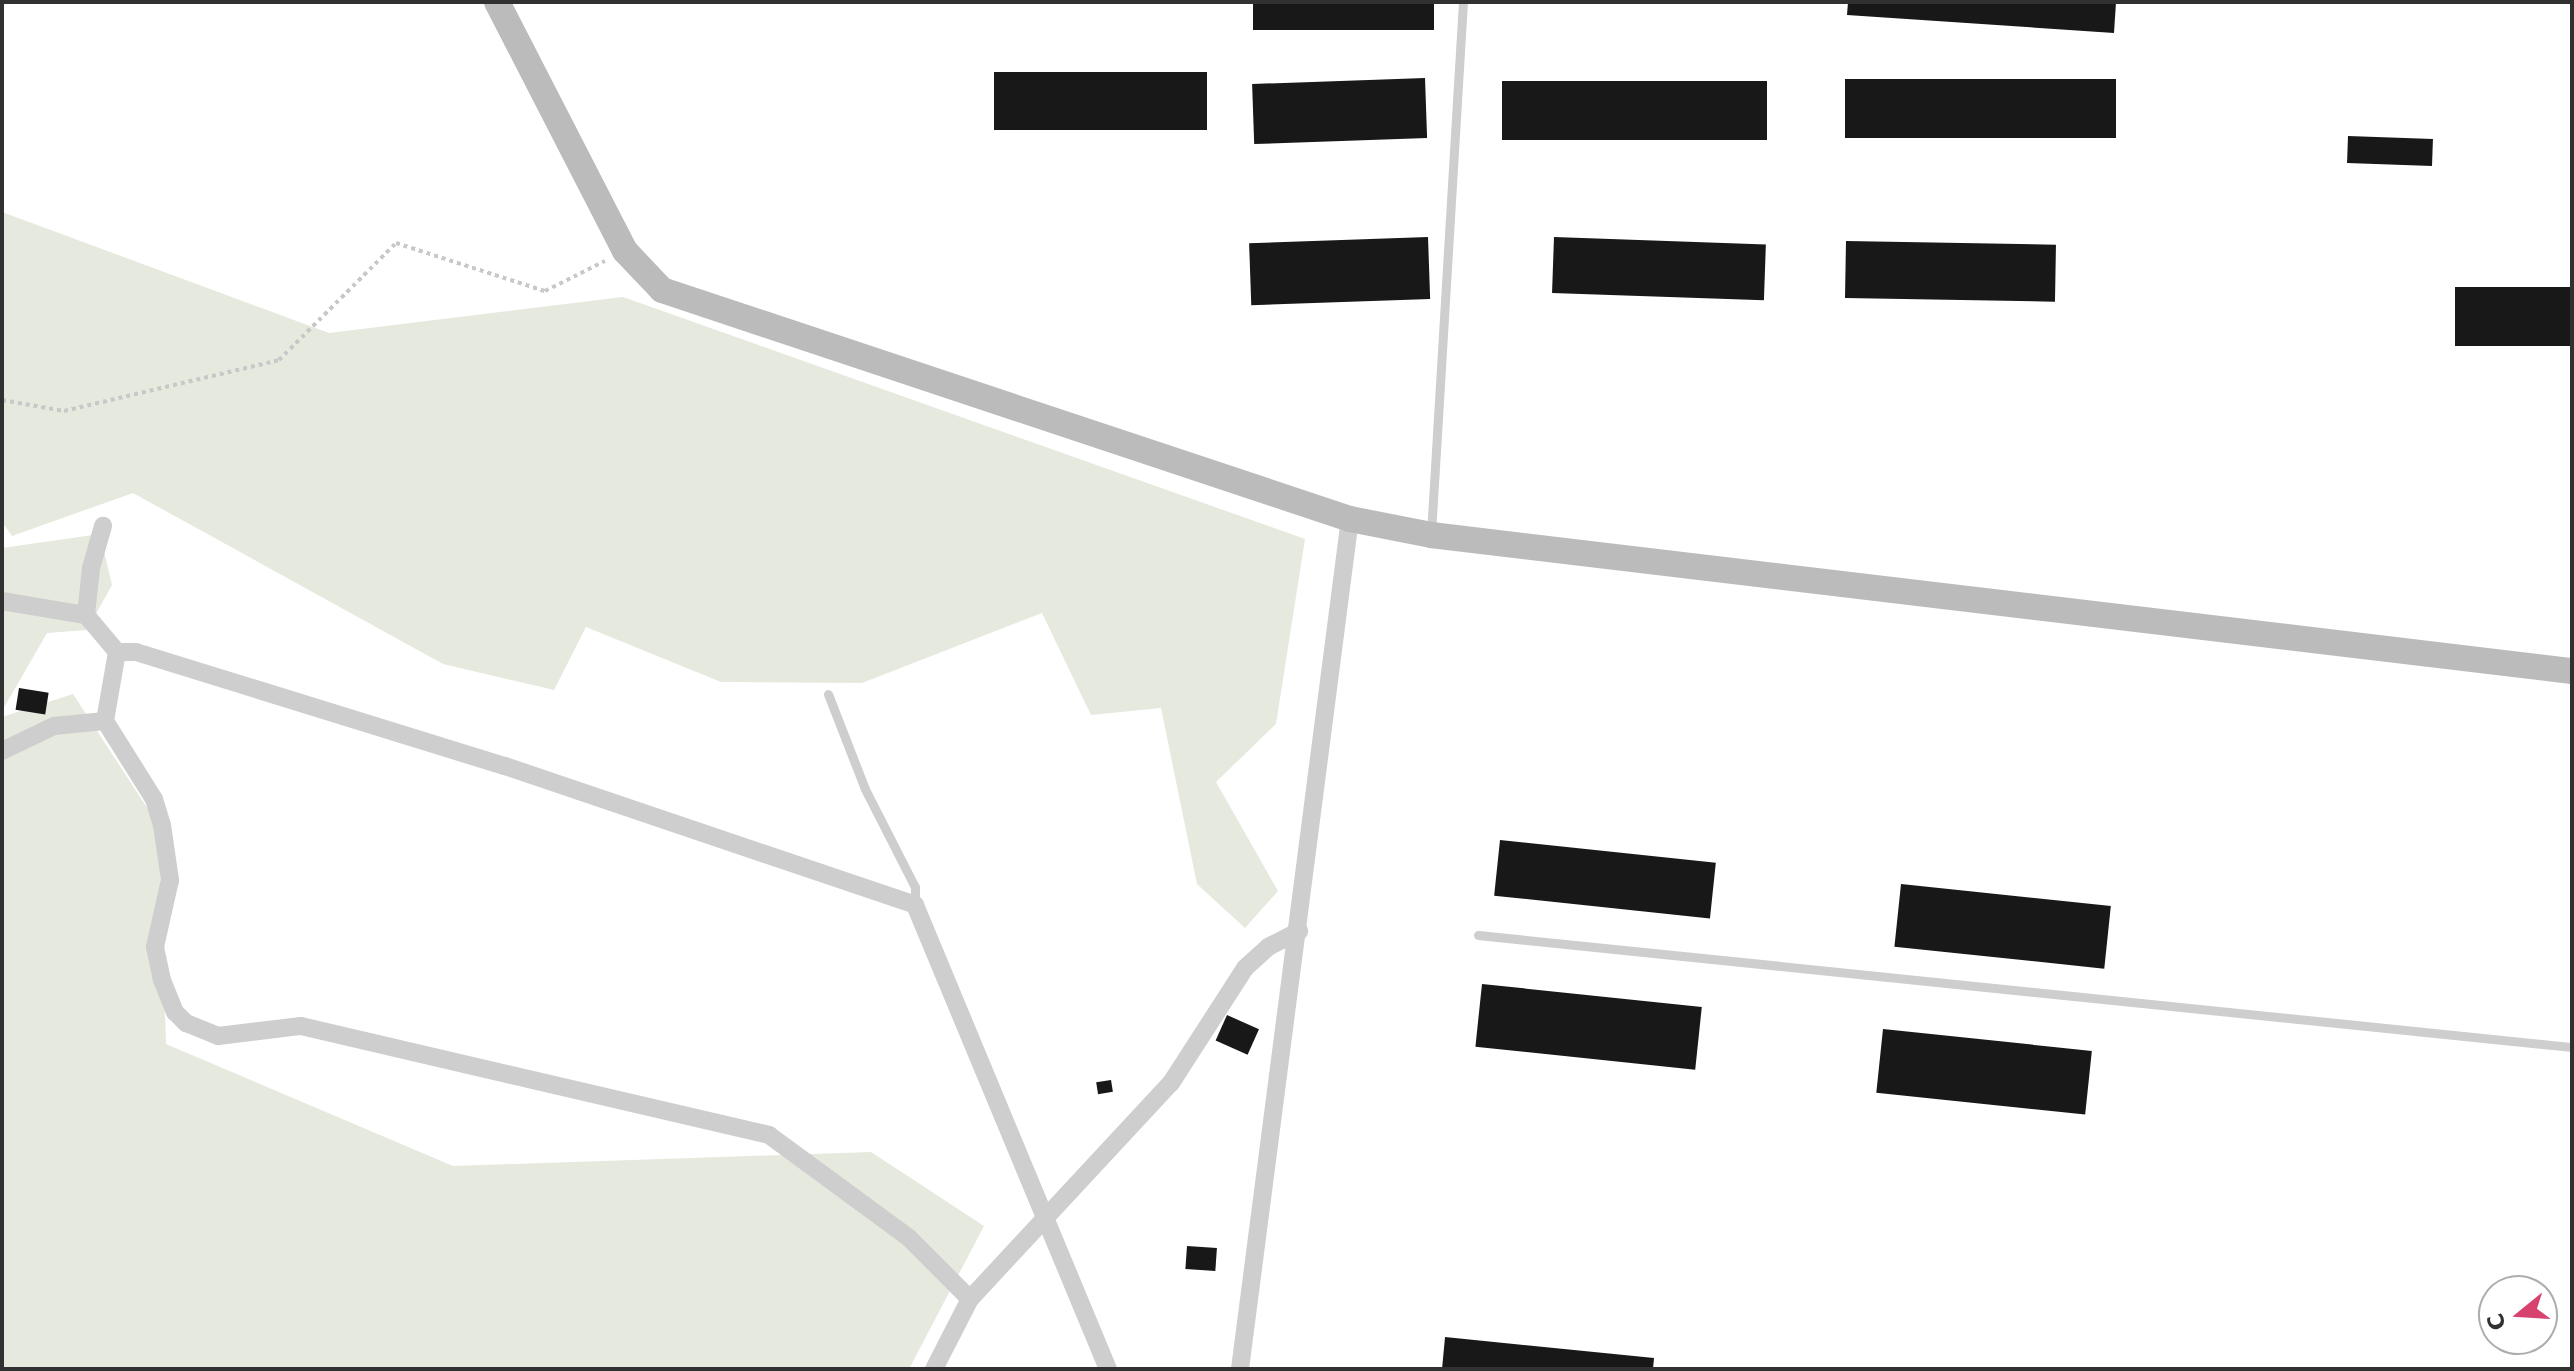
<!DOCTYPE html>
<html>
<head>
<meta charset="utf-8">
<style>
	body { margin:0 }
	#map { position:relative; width:2574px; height:1371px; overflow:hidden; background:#fff; font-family:"DejaVu Sans",sans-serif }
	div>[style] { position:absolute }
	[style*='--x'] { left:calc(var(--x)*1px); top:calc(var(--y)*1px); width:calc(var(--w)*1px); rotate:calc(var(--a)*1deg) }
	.green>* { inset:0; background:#e6e9dd }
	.building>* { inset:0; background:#181818; transform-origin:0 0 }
	.path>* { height:4px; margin-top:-2px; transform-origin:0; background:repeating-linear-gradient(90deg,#c8c8c8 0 4px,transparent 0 8px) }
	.lane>* { height:9px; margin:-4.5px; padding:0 4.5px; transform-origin:4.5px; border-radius:4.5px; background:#cecece }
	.street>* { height:18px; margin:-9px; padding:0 9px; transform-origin:9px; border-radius:9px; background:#cecece }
	.secondary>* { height:26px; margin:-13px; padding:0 13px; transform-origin:13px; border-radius:13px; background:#bbb }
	span { translate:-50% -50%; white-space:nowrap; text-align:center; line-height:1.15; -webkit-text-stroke:8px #fff; paint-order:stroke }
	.frame { position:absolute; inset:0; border:4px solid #313131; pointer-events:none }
	.north { position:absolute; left:2478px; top:1275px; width:80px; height:80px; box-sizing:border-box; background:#fff; border:2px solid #adadad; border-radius:50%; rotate:252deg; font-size:22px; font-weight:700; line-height:32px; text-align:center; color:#313131 }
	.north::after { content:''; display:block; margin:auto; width:28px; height:36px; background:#d8426e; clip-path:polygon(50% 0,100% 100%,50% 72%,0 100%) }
</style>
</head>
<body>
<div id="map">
	<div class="green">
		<div style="clip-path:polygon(2px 212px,329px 333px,623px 297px,1305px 539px,1276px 724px,1216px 782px,1278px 891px,1245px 928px,1197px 884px,1161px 708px,1091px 715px,1042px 613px,862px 683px,721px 682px,586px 627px,554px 690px,443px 664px,133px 493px,12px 536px,2px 522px)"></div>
		<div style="clip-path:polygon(100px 534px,112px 585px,87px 630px,47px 633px,2px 711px,2px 548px)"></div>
		<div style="clip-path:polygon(73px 694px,159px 826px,166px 1044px,453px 1166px,871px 1152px,984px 1226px,909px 1369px,2px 1369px,2px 717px)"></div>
	</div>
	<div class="building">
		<div style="left:1253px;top:2px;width:181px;height:28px"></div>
		<div style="clip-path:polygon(1848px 2px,2116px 2px,2114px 33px,1847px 15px)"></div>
		<div style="left:1207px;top:72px;width:58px;height:213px;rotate:90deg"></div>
		<div style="left:1425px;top:78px;width:60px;height:173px;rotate:88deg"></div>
		<div style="left:1845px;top:79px;width:271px;height:59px"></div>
		<div style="left:1502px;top:81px;width:265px;height:59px"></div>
		<div style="left:2348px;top:136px;width:85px;height:27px;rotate:2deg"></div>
		<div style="left:1428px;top:237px;width:62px;height:179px;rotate:88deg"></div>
		<div style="left:1554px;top:237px;width:212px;height:56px;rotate:2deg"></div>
		<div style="left:1846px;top:241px;width:210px;height:57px;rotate:1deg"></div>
		<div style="left:2455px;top:287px;width:117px;height:59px"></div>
		<div style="left:19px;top:688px;width:30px;height:22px;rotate:9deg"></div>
		<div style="left:1500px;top:840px;width:217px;height:56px;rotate:6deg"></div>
		<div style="left:1901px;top:884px;width:211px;height:63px;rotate:6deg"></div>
		<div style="left:1482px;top:984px;width:221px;height:63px;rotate:6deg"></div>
		<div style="left:1227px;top:1015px;width:35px;height:28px;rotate:24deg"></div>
		<div style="left:1883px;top:1029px;width:210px;height:64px;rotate:6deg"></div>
		<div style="left:1111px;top:1080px;width:12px;height:15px;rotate:81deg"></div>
		<div style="left:1187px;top:1246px;width:30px;height:23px;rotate:4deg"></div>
		<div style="clip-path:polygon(1445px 1337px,1654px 1358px,1653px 1369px,1442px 1369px)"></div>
	</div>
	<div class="path">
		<div style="--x:2;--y:400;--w:63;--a:10.1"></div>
		<div style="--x:64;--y:411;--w:221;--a:-13.3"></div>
		<div style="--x:279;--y:360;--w:165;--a:-45"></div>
		<div style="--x:396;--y:243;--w:157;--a:17.9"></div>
		<div style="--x:545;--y:291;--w:67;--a:-26.6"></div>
	</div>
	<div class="lane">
		<div style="--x:1431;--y:534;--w:533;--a:-86.56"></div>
		<div style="--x:828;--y:694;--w:102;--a:68.7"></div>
		<div style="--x:865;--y:789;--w:110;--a:63"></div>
		<div style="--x:915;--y:887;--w:18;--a:90"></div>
		<div style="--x:1478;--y:935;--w:1100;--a:5.85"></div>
	</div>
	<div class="street">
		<div style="--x:2;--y:601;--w:85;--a:9.5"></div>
		<div style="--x:86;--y:615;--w:47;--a:-83.9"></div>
		<div style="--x:91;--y:568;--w:44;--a:-74.1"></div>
		<div style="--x:86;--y:615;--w:48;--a:50"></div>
		<div style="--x:117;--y:652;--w:70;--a:99.9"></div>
		<div style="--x:117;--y:652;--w:19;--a:0"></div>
		<div style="--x:136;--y:652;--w:386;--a:17.2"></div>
		<div style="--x:505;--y:766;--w:433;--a:18.7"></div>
		<div style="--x:915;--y:905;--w:503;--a:67.42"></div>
		<div style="--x:105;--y:721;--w:92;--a:57.9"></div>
		<div style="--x:154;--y:799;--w:27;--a:73"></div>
		<div style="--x:162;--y:825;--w:56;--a:81.7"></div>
		<div style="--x:170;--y:880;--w:69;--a:102.6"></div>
		<div style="--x:155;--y:947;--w:34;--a:78"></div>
		<div style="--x:162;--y:980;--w:35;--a:68"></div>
		<div style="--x:175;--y:1012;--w:16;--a:45"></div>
		<div style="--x:186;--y:1023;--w:35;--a:22"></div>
		<div style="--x:218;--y:1036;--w:84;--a:-6.9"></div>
		<div style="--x:301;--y:1026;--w:481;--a:13.1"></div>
		<div style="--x:769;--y:1135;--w:174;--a:36.3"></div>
		<div style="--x:909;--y:1238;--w:86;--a:45"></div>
		<div style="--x:2;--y:751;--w:58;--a:-25.7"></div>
		<div style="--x:54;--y:726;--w:51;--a:-5.6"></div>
		<div style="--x:934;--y:1369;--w:79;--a:-62.8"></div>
		<div style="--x:970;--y:1299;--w:295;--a:-47.1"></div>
		<div style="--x:1171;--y:1083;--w:137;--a:-57.2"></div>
		<div style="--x:1245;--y:968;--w:31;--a:-42"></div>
		<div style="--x:1268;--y:947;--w:35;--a:-27"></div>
		<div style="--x:1240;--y:1369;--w:857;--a:-82.63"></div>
	</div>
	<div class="secondary">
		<div style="--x:497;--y:2;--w:280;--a:62.8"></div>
		<div style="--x:625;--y:251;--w:54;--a:46.5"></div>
		<div style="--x:662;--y:290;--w:725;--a:18.41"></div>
		<div style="--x:1350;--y:519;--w:83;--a:11.2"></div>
		<div style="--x:1431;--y:535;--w:1149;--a:6.8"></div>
	</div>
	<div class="frame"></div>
	<div class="north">С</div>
</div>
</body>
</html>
